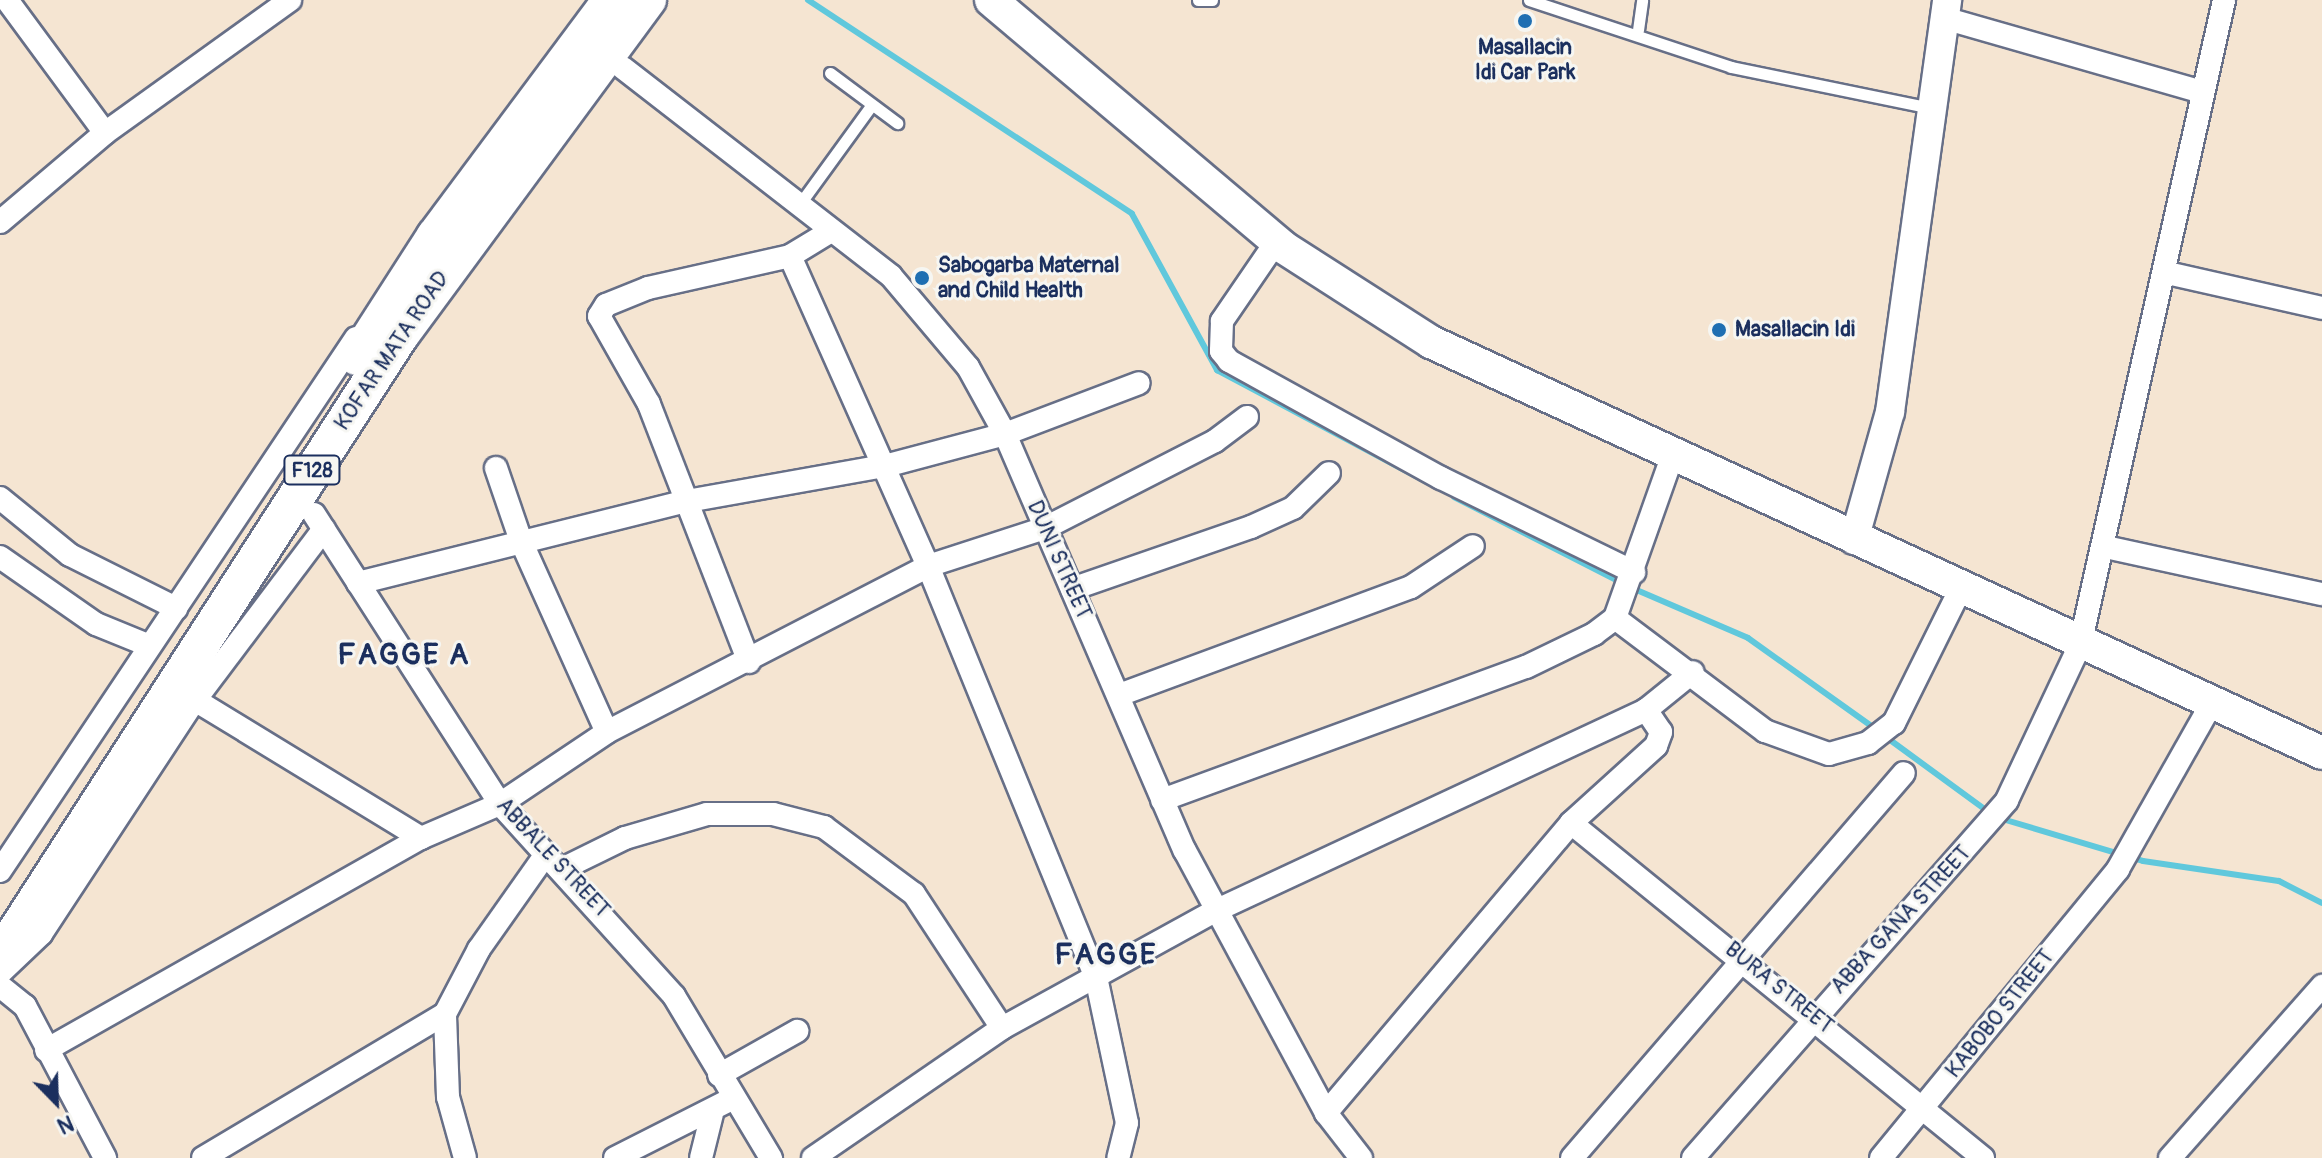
<!DOCTYPE html>
<html>
<head>
<meta charset="utf-8">
<style>
	body { margin:0 }
	#map { position:relative; width:2322px; height:1158px; overflow:hidden; background:#f5e5d2; font-family:Pangolin,sans-serif }
	div>[style] { position:absolute }
	[style*='--x'] { left:calc(var(--x)*1px); top:calc(var(--y)*1px); width:calc(var(--w)*1px); rotate:calc(var(--a)*1deg) }
	.stream>* { height:6px; margin:-3px; padding:0 3px; transform-origin:3px; border-radius:3px; background:#60c8dc }
	.roads { filter:drop-shadow(2px 0 #676f87) drop-shadow(-2px 0 #676f87) drop-shadow(0 2px #676f87) drop-shadow(0 -2px #676f87) }
	.service>* { height:11px; margin:-5.5px; padding:0 5.5px; transform-origin:5.5px; border-radius:5.5px; background:#fff }
	.minor>* { height:22px; margin:-11px; padding:0 11px; transform-origin:11px; border-radius:11px; background:#fff }
	.tertiary>* { height:28px; margin:-14px; padding:0 14px; transform-origin:14px; border-radius:14px; background:#fff }
	.secondary>* { height:32px; margin:-16px; padding:0 16px; transform-origin:16px; border-radius:16px; background:#fff }
	.primary>* { height:36px; margin:-18px; padding:0 18px; transform-origin:18px; border-radius:18px; background:#fff }
	.dots>* { width:22px; height:22px; translate:-50% -50%; box-sizing:border-box; border:4px solid #f6f6f2; border-radius:50% }
	span { translate:-50% -50%; white-space:nowrap; text-align:center; line-height:1.15; -webkit-text-stroke:6px #f6f6f2; paint-order:stroke }
	.shield-label span { padding:2px 6px; background:#f6f6f2; border:2px solid; border-radius:6px; -webkit-text-stroke-width:0 }
	.shield-label { font-size:20px; color:#1b2f5e; font-weight:700 }
	.poi-label { font-size:22px; color:#1b2f5e; font-weight:700 }
	.left { translate:0 -50%; text-align:left }
	.street-label { font-size:22px; color:#1b2f5e }
	.district-label { font-size:30px; color:#1b2f5e; font-weight:700; letter-spacing:2px }
	.north { position:absolute; left:16px; top:1062px; width:80px; height:80px; -webkit-text-stroke:6px #f6f6f2; paint-order:stroke; rotate:157deg; font-size:22px; font-weight:700; line-height:32px; text-align:center; color:#1b2f5e }
	.north::after { content:''; display:block; margin:auto; width:28px; height:36px; background:#1b2f5e; clip-path:polygon(50% 0,100% 100%,50% 72%,0 100%) }
</style>
</head>
<body>
<div id="map">
	<div class="stream">
		<div style="--x:808;--y:0;--w:388;--a:33.4"></div>
		<div style="--x:1132;--y:214;--w:178;--a:61.4"></div>
		<div style="--x:1217;--y:370;--w:238;--a:28.1"></div>
		<div style="--x:1454;--y:497;--w:189;--a:27.1"></div>
		<div style="--x:1632;--y:588;--w:126;--a:23.3"></div>
		<div style="--x:1748;--y:638;--w:158;--a:35.5"></div>
		<div style="--x:1886;--y:737;--w:129;--a:36.2"></div>
		<div style="--x:1999;--y:818;--w:150;--a:16.6"></div>
		<div style="--x:2143;--y:861;--w:137;--a:8.4"></div>
		<div style="--x:2279;--y:881;--w:48;--a:27.1"></div>
	</div>
	<div class="roads">
		<div class="service">
			<div style="--x:1198;--y:0;--w:14;--a:0"></div>
			<div style="--x:1529;--y:0;--w:213;--a:18.3"></div>
			<div style="--x:1731;--y:67;--w:203;--a:11.6"></div>
			<div style="--x:1638;--y:30;--w:30;--a:-82"></div>
			<div style="--x:830;--y:73;--w:84;--a:36.7"></div>
			<div style="--x:799;--y:205;--w:122;--a:-54"></div>
		</div>
		<div class="minor">
			<div style="--x:7;--y:0;--w:165;--a:53.6"></div>
			<div style="--x:1944;--y:18;--w:268;--a:16"></div>
			<div style="--x:623;--y:68;--w:339;--a:37.8"></div>
			<div style="--x:891;--y:276;--w:119;--a:49.8"></div>
			<div style="--x:968;--y:367;--w:77;--a:61.1"></div>
			<div style="--x:1005;--y:434;--w:454;--a:66.7"></div>
			<div style="--x:1185;--y:851;--w:298;--a:61.7"></div>
			<div style="--x:1326;--y:1113;--w:57;--a:52.1"></div>
			<div style="--x:0;--y:222;--w:138;--a:-40.3"></div>
			<div style="--x:105;--y:133;--w:228;--a:-35.7"></div>
			<div style="--x:1276;--y:242;--w:96;--a:124.4"></div>
			<div style="--x:1222;--y:321;--w:30;--a:92"></div>
			<div style="--x:1221;--y:351;--w:13;--a:51"></div>
			<div style="--x:1229;--y:361;--w:242;--a:28.9"></div>
			<div style="--x:1441;--y:478;--w:215;--a:26"></div>
			<div style="--x:790;--y:256;--w:339;--a:66"></div>
			<div style="--x:928;--y:566;--w:444;--a:67.8"></div>
			<div style="--x:1096;--y:977;--w:149;--a:78"></div>
			<div style="--x:1127;--y:1123;--w:36;--a:104"></div>
			<div style="--x:2167;--y:273;--w:159;--a:12.7"></div>
			<div style="--x:496;--y:468;--w:77;--a:71.1"></div>
			<div style="--x:521;--y:541;--w:209;--a:65.8"></div>
			<div style="--x:0;--y:498;--w:90;--a:39.2"></div>
			<div style="--x:70;--y:555;--w:119;--a:26.6"></div>
			<div style="--x:314;--y:514;--w:345;--a:57.3"></div>
			<div style="--x:500;--y:804;--w:259;--a:47.8"></div>
			<div style="--x:674;--y:996;--w:189;--a:59.1"></div>
			<div style="--x:2106;--y:547;--w:221;--a:12.3"></div>
			<div style="--x:0;--y:557;--w:117;--a:34.9"></div>
			<div style="--x:96;--y:624;--w:58;--a:22.2"></div>
			<div style="--x:358;--y:583;--w:334;--a:-14"></div>
			<div style="--x:682;--y:502;--w:206;--a:-10.1"></div>
			<div style="--x:885;--y:466;--w:124;--a:-14.9"></div>
			<div style="--x:1005;--y:434;--w:143;--a:-20.8"></div>
			<div style="--x:1072;--y:589;--w:189;--a:-19.1"></div>
			<div style="--x:1251;--y:527;--w:46;--a:-24.3"></div>
			<div style="--x:1293;--y:508;--w:50;--a:-44.2"></div>
			<div style="--x:1615;--y:618;--w:188;--a:37"></div>
			<div style="--x:1765;--y:731;--w:68;--a:19.8"></div>
			<div style="--x:1829;--y:754;--w:41;--a:-15.8"></div>
			<div style="--x:1868;--y:743;--w:33;--a:-38"></div>
			<div style="--x:1894;--y:723;--w:148;--a:-63.6"></div>
			<div style="--x:749;--y:662;--w:277;--a:-111.2"></div>
			<div style="--x:649;--y:404;--w:101;--a:-119.6"></div>
			<div style="--x:599;--y:316;--w:13;--a:-58"></div>
			<div style="--x:606;--y:305;--w:45;--a:-22"></div>
			<div style="--x:648;--y:288;--w:146;--a:-12.7"></div>
			<div style="--x:790;--y:256;--w:44;--a:-31.2"></div>
			<div style="--x:1119;--y:695;--w:311;--a:-20.3"></div>
			<div style="--x:1411;--y:587;--w:74;--a:-33.5"></div>
			<div style="--x:195;--y:700;--w:265;--a:31.4"></div>
			<div style="--x:1162;--y:800;--w:388;--a:-20.1"></div>
			<div style="--x:1526;--y:667;--w:76;--a:-25.9"></div>
			<div style="--x:1594;--y:634;--w:26;--a:-37"></div>
			<div style="--x:1615;--y:618;--w:171;--a:-70.5"></div>
			<div style="--x:1571;--y:823;--w:531;--a:39.11"></div>
			<div style="--x:562;--y:869;--w:70;--a:-26.2"></div>
			<div style="--x:625;--y:838;--w:85;--a:-16.3"></div>
			<div style="--x:707;--y:814;--w:66;--a:0"></div>
			<div style="--x:773;--y:814;--w:53;--a:14.3"></div>
			<div style="--x:824;--y:827;--w:112;--a:36.7"></div>
			<div style="--x:914;--y:894;--w:160;--a:56.7"></div>
			<div style="--x:0;--y:871;--w:641;--a:-56.26"></div>
			<div style="--x:0;--y:973;--w:57;--a:-43.6"></div>
			<div style="--x:41;--y:934;--w:280;--a:-56.7"></div>
			<div style="--x:195;--y:700;--w:214;--a:-53"></div>
			<div style="--x:0;--y:986;--w:32;--a:39"></div>
			<div style="--x:25;--y:1006;--w:172;--a:62.2"></div>
			<div style="--x:46;--y:1050;--w:431;--a:-29.5"></div>
			<div style="--x:421;--y:838;--w:86;--a:-23.3"></div>
			<div style="--x:500;--y:804;--w:129;--a:-33.9"></div>
			<div style="--x:607;--y:732;--w:361;--a:-27.3"></div>
			<div style="--x:928;--y:566;--w:123;--a:-18"></div>
			<div style="--x:1045;--y:528;--w:191;--a:-27.1"></div>
			<div style="--x:1215;--y:441;--w:40;--a:-37"></div>
			<div style="--x:719;--y:1075;--w:90;--a:-29.4"></div>
			<div style="--x:1326;--y:1113;--w:380;--a:-49.8"></div>
			<div style="--x:1571;--y:823;--w:115;--a:-42.2"></div>
			<div style="--x:1656;--y:746;--w:15;--a:-70"></div>
			<div style="--x:1661;--y:732;--w:27;--a:-124"></div>
			<div style="--x:203;--y:1158;--w:282;--a:-30.8"></div>
			<div style="--x:465;--y:1158;--w:63;--a:-105.6"></div>
			<div style="--x:448;--y:1097;--w:83;--a:-92.1"></div>
			<div style="--x:445;--y:1014;--w:73;--a:-62.4"></div>
			<div style="--x:479;--y:949;--w:116;--a:-54.8"></div>
			<div style="--x:615;--y:1158;--w:131;--a:-26.8"></div>
			<div style="--x:701;--y:1158;--w:45;--a:-76"></div>
			<div style="--x:813;--y:1158;--w:229;--a:-34.5"></div>
			<div style="--x:1002;--y:1028;--w:243;--a:-28.8"></div>
			<div style="--x:1215;--y:911;--w:476;--a:-25"></div>
			<div style="--x:1646;--y:710;--w:60;--a:-39"></div>
			<div style="--x:1572;--y:1158;--w:508;--a:-49.23"></div>
			<div style="--x:1693;--y:1158;--w:476;--a:-48.7"></div>
			<div style="--x:2007;--y:800;--w:171;--a:-64.8"></div>
			<div style="--x:2080;--y:645;--w:661;--a:-77.41"></div>
			<div style="--x:1881;--y:1158;--w:374;--a:-50.6"></div>
			<div style="--x:2118;--y:869;--w:191;--a:-60.5"></div>
			<div style="--x:2170;--y:1158;--w:230;--a:-48.5"></div>
		</div>
		<div class="tertiary">
			<div style="--x:1854;--y:540;--w:133;--a:-74.3"></div>
			<div style="--x:1890;--y:412;--w:416;--a:-82.1"></div>
		</div>
		<div class="secondary">
			<div style="--x:991;--y:0;--w:382;--a:40.2"></div>
			<div style="--x:1283;--y:247;--w:176;--a:32.7"></div>
			<div style="--x:1431;--y:342;--w:981;--a:24.76"></div>
		</div>
		<div class="primary">
			<div style="--x:357;--y:357;--w:144;--a:-57.2"></div>
			<div style="--x:435;--y:236;--w:294;--a:-53.3"></div>
			<div style="--x:0;--y:956;--w:738;--a:-57.17"></div>
			<div style="--x:400;--y:336;--w:418;--a:-53.6"></div>
		</div>
	</div>
	<div class="dots">
		<div style="left:1525px;top:21px;background:#1f6fb2"></div>
		<div style="left:922px;top:278px;background:#1f6fb2"></div>
		<div style="left:1719px;top:330px;background:#1f6fb2"></div>
	</div>
	<div class="shield-label">
		<span style="left:312px;top:470px">F128</span>
	</div>
	<div class="poi-label">
		<span style="left:1525px;top:60px">Masallacin<br>Idi Car Park</span>
		<span class="left" style="left:938px;top:278px">Sabogarba Maternal<br>and Child Health</span>
		<span class="left" style="left:1735px;top:330px">Masallacin Idi</span>
	</div>
	<div class="street-label">
		<span style="left:392px;top:351px;rotate:-56deg">KOFAR MATA ROAD</span>
		<span style="left:1059px;top:560px;rotate:66deg">DUNI STREET</span>
		<span style="left:553px;top:858px;rotate:47deg">ABBALE STREET</span>
		<span style="left:1901px;top:920px;rotate:-47deg">ABBA GANA STREET</span>
		<span style="left:1779px;top:988px;rotate:39deg">BURA STREET</span>
		<span style="left:2000px;top:1014px;rotate:-51deg">KABOBO STREET</span>
	</div>
	<div class="district-label">
		<span style="left:404px;top:655px">FAGGE A</span>
		<span style="left:1106px;top:955px">FAGGE</span>
	</div>
	<div class="north">N</div>
</div>
</body>
</html>
